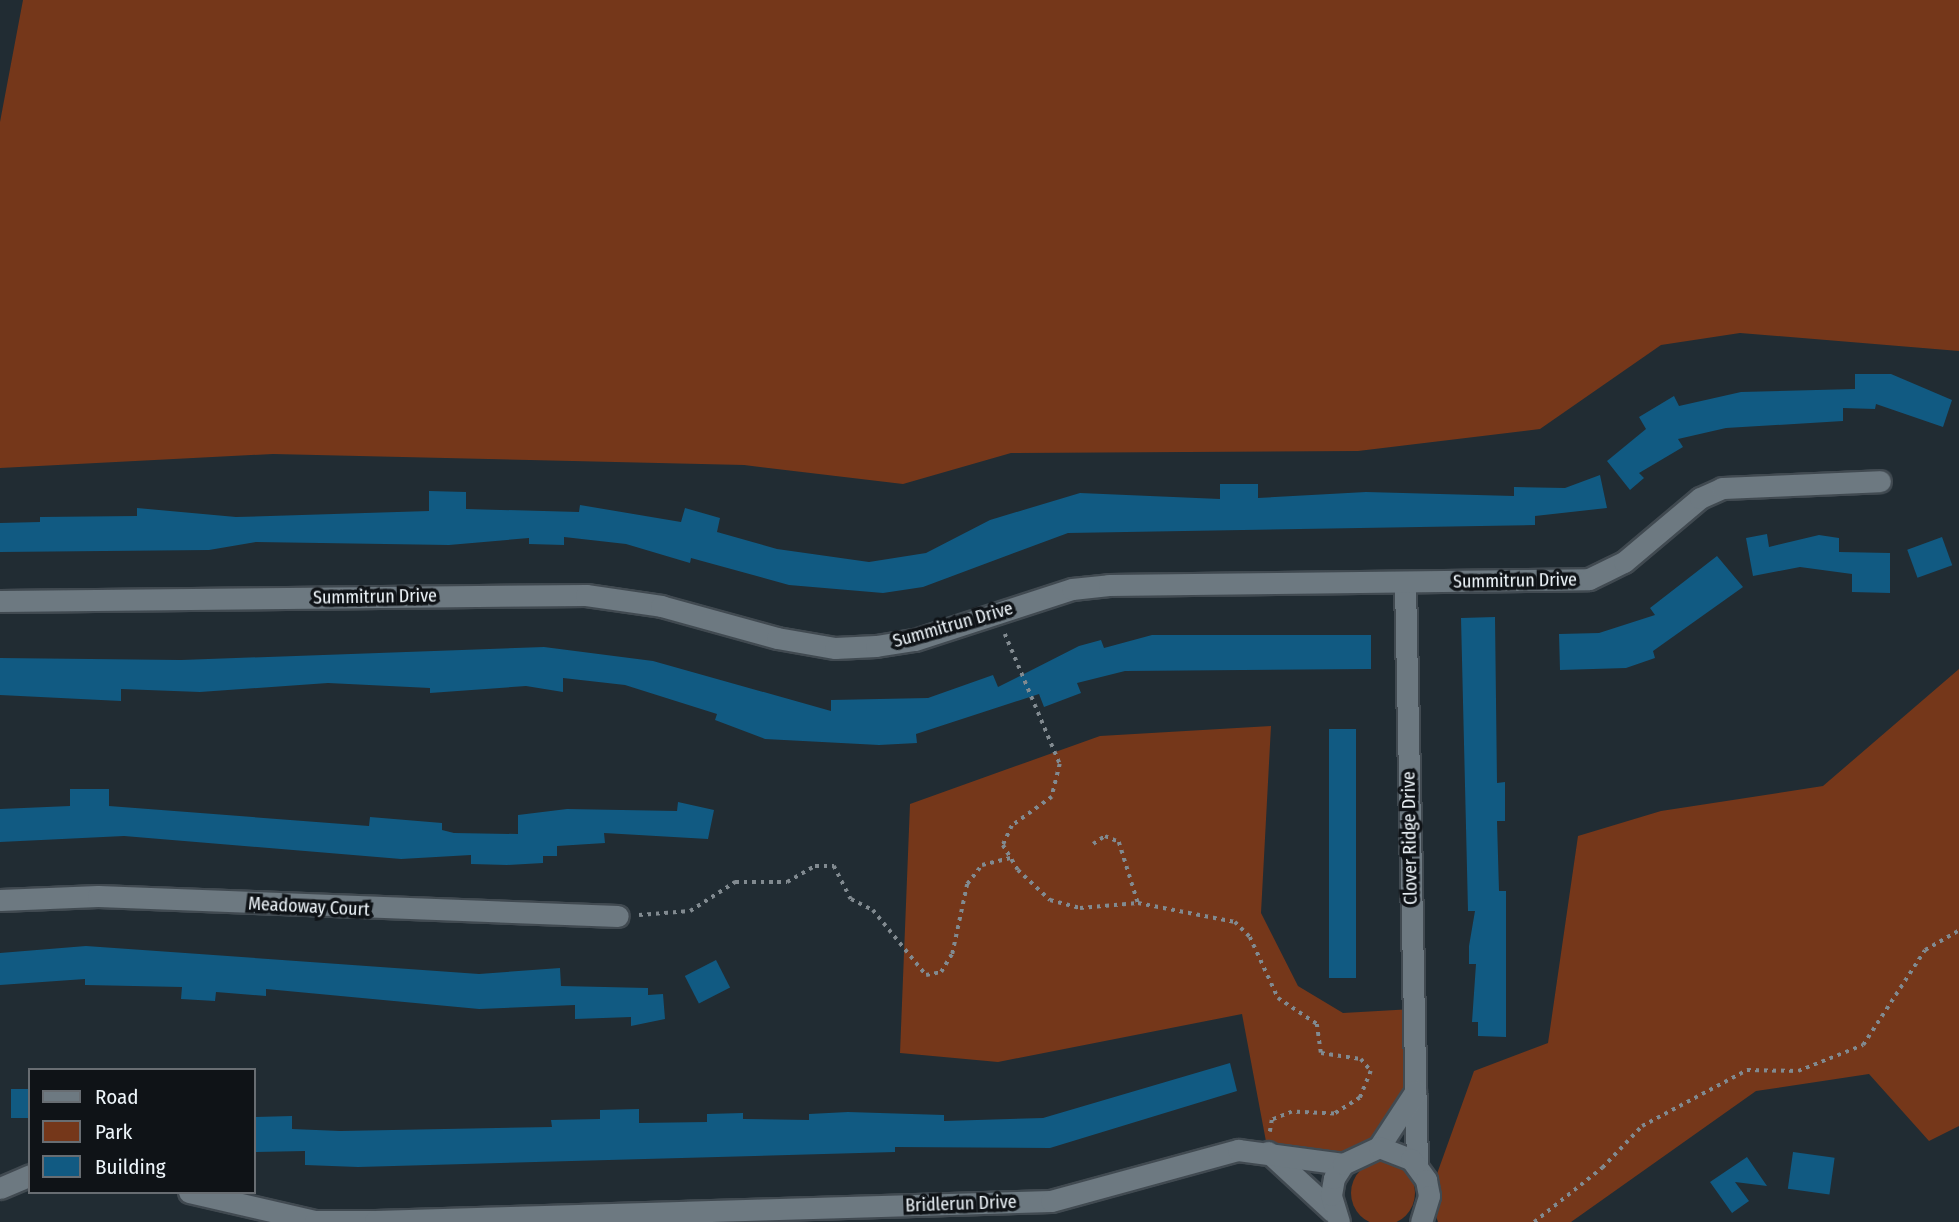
<!DOCTYPE html>
<html>
<head>
<meta charset="utf-8">
<style>
	body { margin:0 }
	#map { position:relative; width:1959px; height:1222px; overflow:hidden; background:#212c33; font-family:"Fira Sans Condensed",sans-serif }
	div>[style] { position:absolute }
	[style*='--x'] { left:calc(var(--x)*1px); top:calc(var(--y)*1px); width:calc(var(--w)*1px); rotate:calc(var(--a)*1deg) }
	.green>* { inset:0; background:#75371a }
	.round { border-radius:50% }
	.building>* { inset:0; background:#115a82; transform-origin:0 0 }
	.path>* { height:3.5px; margin-top:-1.75px; transform-origin:0; background:repeating-linear-gradient(90deg,#818a90 0 3.5px,transparent 0 8.5px) }
	.roads { filter:drop-shadow(2px 0 #414a51) drop-shadow(-2px 0 #414a51) drop-shadow(0 2px #414a51) drop-shadow(0 -2px #414a51) }
	.minor>* { height:21px; margin:-10.5px; padding:0 10.5px; transform-origin:10.5px; border-radius:10.5px; background:#6d7981 }
	span { translate:-50% -50%; white-space:nowrap; text-align:center; line-height:1.15; -webkit-text-stroke:7px #0f1317; paint-order:stroke }
	.street-label { font-size:18px; color:#eef5fa }
	.legend { position:absolute; left:28px; top:1068px; width:228px; height:126px; box-sizing:border-box; background:#0f1317; border:2px solid #686d72; margin:0; padding:9px 12px; list-style:none; font-size:21px; color:#eef5fa }
	.legend li { display:flex; align-items:center; gap:14px; height:35px }
	.legend b { width:35px; border:2px solid #686d72 }
</style>
</head>
<body>
<div id="map">
	<div class="green">
		<div style="clip-path:polygon(23px 0,1959px 0,1959px 351px,1740px 333px,1661px 345px,1540px 429px,1358px 451px,1011px 453px,903px 484px,744px 465px,273px 454px,0 468px,0 122px)"></div>
		<div style="clip-path:polygon(1959px 669px,1959px 1126px,1929px 1141px,1869px 1074px,1756px 1091px,1571px 1222px,1438px 1222px,1429px 1196px,1474px 1071px,1548px 1043px,1578px 836px,1661px 811px,1823px 786px)"></div>
		<div style="clip-path:polygon(1271px 726px,1261px 913px,1298px 986px,1343px 1013px,1413px 1009px,1415px 1092px,1379px 1147px,1343px 1164px,1268px 1152px,1242px 1014px,998px 1062px,900px 1053px,910px 804px,1100px 736px)"></div>
		<div class="round" style="left:1351px;top:1161px;width:64px;height:64px"></div>
	</div>
	<div class="building">
		<div style="clip-path:polygon(1855px 374px,1891px 374px,1952px 400px,1943px 427px,1876px 404px,1875px 409px,1843px 408px,1843px 421px,1726px 428px,1678px 439px,1683px 447px,1639px 473px,1644px 478px,1630px 490px,1607px 461px,1646px 429px,1639px 417px,1674px 396px,1679px 406px,1741px 392px,1855px 389px)"></div>
		<div style="clip-path:polygon(1600px 475px,1607px 508px,1535px 516px,1535px 525px,1068px 533px,923px 587px,883px 593px,789px 585px,691px 558px,690px 563px,626px 544px,564px 537px,564px 545px,529px 544px,529px 538px,449px 545px,256px 542px,209px 550px,0 552px,0 523px,40px 522px,40px 517px,137px 516px,137px 508px,236px 517px,429px 511px,429px 491px,466px 492px,466px 509px,579px 512px,580px 505px,681px 522px,685px 508px,720px 518px,717px 532px,777px 549px,869px 562px,926px 553px,990px 520px,1080px 493px,1220px 499px,1220px 484px,1258px 484px,1258px 498px,1366px 492px,1514px 496px,1514px 487px,1565px 488px)"></div>
		<div style="clip-path:polygon(1767px 534px,1769px 547px,1819px 535px,1839px 538px,1839px 552px,1890px 553px,1890px 593px,1852px 592px,1852px 574px,1800px 567px,1753px 576px,1746px 538px)"></div>
		<div style="left:1942px;top:537px;width:30px;height:37px;rotate:70deg"></div>
		<div style="clip-path:polygon(1717px 556px,1743px 587px,1653px 651px,1655px 658px,1626px 668px,1560px 670px,1559px 634px,1599px 633px,1655px 615px,1650px 608px)"></div>
		<div style="clip-path:polygon(1495px 617px,1497px 783px,1505px 782px,1505px 821px,1497px 821px,1499px 891px,1506px 891px,1506px 1037px,1478px 1036px,1478px 1022px,1472px 1022px,1476px 964px,1469px 964px,1469px 946px,1475px 911px,1468px 911px,1461px 618px)"></div>
		<div style="clip-path:polygon(1152px 635px,1371px 635px,1371px 669px,1125px 671px,1077px 683px,1081px 693px,1044px 707px,1039px 694px,916px 734px,917px 743px,879px 745px,765px 739px,715px 720px,717px 714px,625px 685px,563px 678px,563px 692px,526px 686px,430px 693px,430px 688px,328px 683px,200px 692px,121px 689px,121px 701px,0 695px,0 658px,181px 660px,544px 647px,653px 661px,831px 711px,831px 700px,928px 698px,993px 675px,998px 687px,1079px 646px,1101px 640px,1104px 648px)"></div>
		<div style="left:1329px;top:729px;width:27px;height:249px"></div>
		<div style="clip-path:polygon(70px 789px,109px 789px,109px 806px,369px 826px,370px 817px,442px 823px,442px 830px,454px 833px,518px 834px,518px 815px,567px 809px,677px 811px,678px 802px,714px 810px,708px 839px,604px 833px,605px 843px,557px 846px,557px 856px,543px 856px,543px 863px,507px 865px,471px 864px,471px 855px,401px 859px,124px 836px,0 842px,0 809px,70px 806px)"></div>
		<div style="clip-path:polygon(86px 946px,479px 974px,560px 968px,561px 986px,648px 988px,648px 995px,663px 994px,665px 1019px,631px 1026px,631px 1017px,575px 1019px,575px 1005px,479px 1009px,266px 989px,266px 996px,216px 992px,215px 1001px,181px 999px,182px 987px,85px 985px,85px 979px,0 985px,0 953px)"></div>
		<div style="left:716px;top:960px;width:31px;height:35px;rotate:63deg"></div>
		<div style="clip-path:polygon(1230px 1063px,1237px 1091px,1050px 1148px,895px 1147px,895px 1152px,358px 1167px,305px 1165px,305px 1151px,256px 1152px,255px 1117px,292px 1116px,292px 1129px,340px 1131px,552px 1127px,551px 1120px,600px 1119px,600px 1110px,639px 1109px,639px 1123px,707px 1122px,707px 1114px,743px 1113px,743px 1119px,809px 1120px,809px 1114px,848px 1112px,944px 1115px,944px 1121px,1043px 1118px)"></div>
		<div style="left:11px;top:1089px;width:19px;height:29px"></div>
		<div style="left:1793px;top:1152px;width:42px;height:37px;rotate:8deg"></div>
		<div style="clip-path:polygon(1747px 1157px,1767px 1186px,1735px 1182px,1749px 1201px,1732px 1213px,1710px 1182px)"></div>
	</div>
	<div class="path">
		<div style="--x:1005;--y:634;--w:141;--a:67.1"></div>
		<div style="--x:1060;--y:764;--w:34;--a:104"></div>
		<div style="--x:1052;--y:797;--w:49;--a:144.1"></div>
		<div style="--x:1012;--y:826;--w:21;--a:115"></div>
		<div style="--x:1003;--y:845;--w:29;--a:59"></div>
		<div style="--x:1018;--y:870;--w:44;--a:43.2"></div>
		<div style="--x:1050;--y:900;--w:31;--a:15"></div>
		<div style="--x:1080;--y:908;--w:58;--a:-4.9"></div>
		<div style="--x:1138;--y:903;--w:99;--a:11.1"></div>
		<div style="--x:1235;--y:922;--w:21;--a:45"></div>
		<div style="--x:1250;--y:937;--w:67;--a:65.3"></div>
		<div style="--x:1278;--y:998;--w:47;--a:33.7"></div>
		<div style="--x:1317;--y:1024;--w:29;--a:82"></div>
		<div style="--x:1321;--y:1053;--w:40;--a:8.5"></div>
		<div style="--x:1361;--y:1059;--w:16;--a:50"></div>
		<div style="--x:1371;--y:1071;--w:29;--a:112"></div>
		<div style="--x:1360;--y:1098;--w:31;--a:148"></div>
		<div style="--x:1334;--y:1114;--w:42;--a:-177.3"></div>
		<div style="--x:1292;--y:1112;--w:22;--a:158"></div>
		<div style="--x:1272;--y:1120;--w:12;--a:99"></div>
		<div style="--x:1093;--y:844;--w:14;--a:-34"></div>
		<div style="--x:1105;--y:836;--w:15;--a:23"></div>
		<div style="--x:1119;--y:842;--w:64;--a:72.7"></div>
		<div style="--x:639;--y:915;--w:51;--a:-4.5"></div>
		<div style="--x:690;--y:911;--w:54;--a:-32.8"></div>
		<div style="--x:735;--y:882;--w:52;--a:0"></div>
		<div style="--x:787;--y:882;--w:32;--a:-30"></div>
		<div style="--x:815;--y:866;--w:19;--a:0"></div>
		<div style="--x:834;--y:866;--w:37;--a:63"></div>
		<div style="--x:851;--y:899;--w:25;--a:27"></div>
		<div style="--x:873;--y:910;--w:84;--a:50.8"></div>
		<div style="--x:926;--y:975;--w:15;--a:-11"></div>
		<div style="--x:941;--y:972;--w:21;--a:-59"></div>
		<div style="--x:952;--y:954;--w:72;--a:-77.9"></div>
		<div style="--x:967;--y:884;--w:24;--a:-52"></div>
		<div style="--x:982;--y:865;--w:29;--a:-14"></div>
		<div style="--x:1534;--y:1222;--w:87;--a:-38.5"></div>
		<div style="--x:1602;--y:1168;--w:58;--a:-46.4"></div>
		<div style="--x:1642;--y:1126;--w:119;--a:-28.1"></div>
		<div style="--x:1747;--y:1070;--w:51;--a:1.1"></div>
		<div style="--x:1798;--y:1071;--w:70;--a:-21.8"></div>
		<div style="--x:1863;--y:1045;--w:113;--a:-56.9"></div>
		<div style="--x:1925;--y:950;--w:39;--a:-30"></div>
	</div>
	<div class="roads">
		<div class="minor">
			<div style="--x:1405;--y:584;--w:581;--a:88.82"></div>
			<div style="--x:0;--y:601;--w:586;--a:-0.59"></div>
			<div style="--x:586;--y:595;--w:76;--a:8.3"></div>
			<div style="--x:661;--y:606;--w:120;--a:15.4"></div>
			<div style="--x:777;--y:638;--w:59;--a:9.8"></div>
			<div style="--x:835;--y:648;--w:41;--a:-2.8"></div>
			<div style="--x:876;--y:646;--w:39;--a:-9"></div>
			<div style="--x:915;--y:640;--w:165;--a:-18"></div>
			<div style="--x:1072;--y:589;--w:37;--a:-6"></div>
			<div style="--x:1109;--y:585;--w:480;--a:-0.7"></div>
			<div style="--x:1589;--y:579;--w:39;--a:-26"></div>
			<div style="--x:1624;--y:562;--w:99;--a:-40.1"></div>
			<div style="--x:1700;--y:498;--w:24;--a:-24"></div>
			<div style="--x:1722;--y:488;--w:158;--a:-2.5"></div>
			<div style="--x:0;--y:900;--w:98;--a:-2.3"></div>
			<div style="--x:98;--y:896;--w:520;--a:2.2"></div>
			<div style="--x:1379;--y:1147;--w:66;--a:-56.8"></div>
			<div style="--x:1268;--y:1152;--w:88;--a:42.7"></div>
			<div style="--x:0;--y:1188;--w:33;--a:-23"></div>
			<div style="--x:189;--y:1192;--w:129;--a:13"></div>
			<div style="--x:315;--y:1221;--w:60;--a:0"></div>
			<div style="--x:375;--y:1221;--w:676;--a:-1.69"></div>
			<div style="--x:1051;--y:1201;--w:194;--a:-15.3"></div>
			<div style="--x:1238;--y:1150;--w:106;--a:7.6"></div>
			<div style="--x:1339;--y:1222;--w:28;--a:-107"></div>
			<div style="--x:1331;--y:1195;--w:17;--a:-80"></div>
			<div style="--x:1334;--y:1178;--w:17;--a:-57"></div>
			<div style="--x:1343;--y:1164;--w:40;--a:-25"></div>
			<div style="--x:1379;--y:1147;--w:34;--a:21"></div>
			<div style="--x:1411;--y:1159;--w:26;--a:54"></div>
			<div style="--x:1426;--y:1180;--w:16;--a:79"></div>
			<div style="--x:1429;--y:1196;--w:27;--a:107"></div>
		</div>
	</div>
	<div class="street-label">
		<span style="left:1515px;top:581px;rotate:-1deg">Summitrun Drive</span>
		<span style="left:375px;top:597px;rotate:-1deg">Summitrun Drive</span>
		<span style="left:953px;top:625px;rotate:-16deg">Summitrun Drive</span>
		<span style="left:1410px;top:838px;rotate:-91deg">Clover Ridge Drive</span>
		<span style="left:309px;top:907px;rotate:3deg">Meadoway Court</span>
		<span style="left:961px;top:1204px;rotate:-2deg">Bridlerun Drive</span>
	</div>
	<ul class="legend">
	<li><b style="height:9px;background:#6d7981"></b>Road</li>
	<li><b style="height:19px;background:#75371a"></b>Park</li>
	<li><b style="height:19px;background:#115a82"></b>Building</li>
	</ul>
</div>
</body>
</html>
